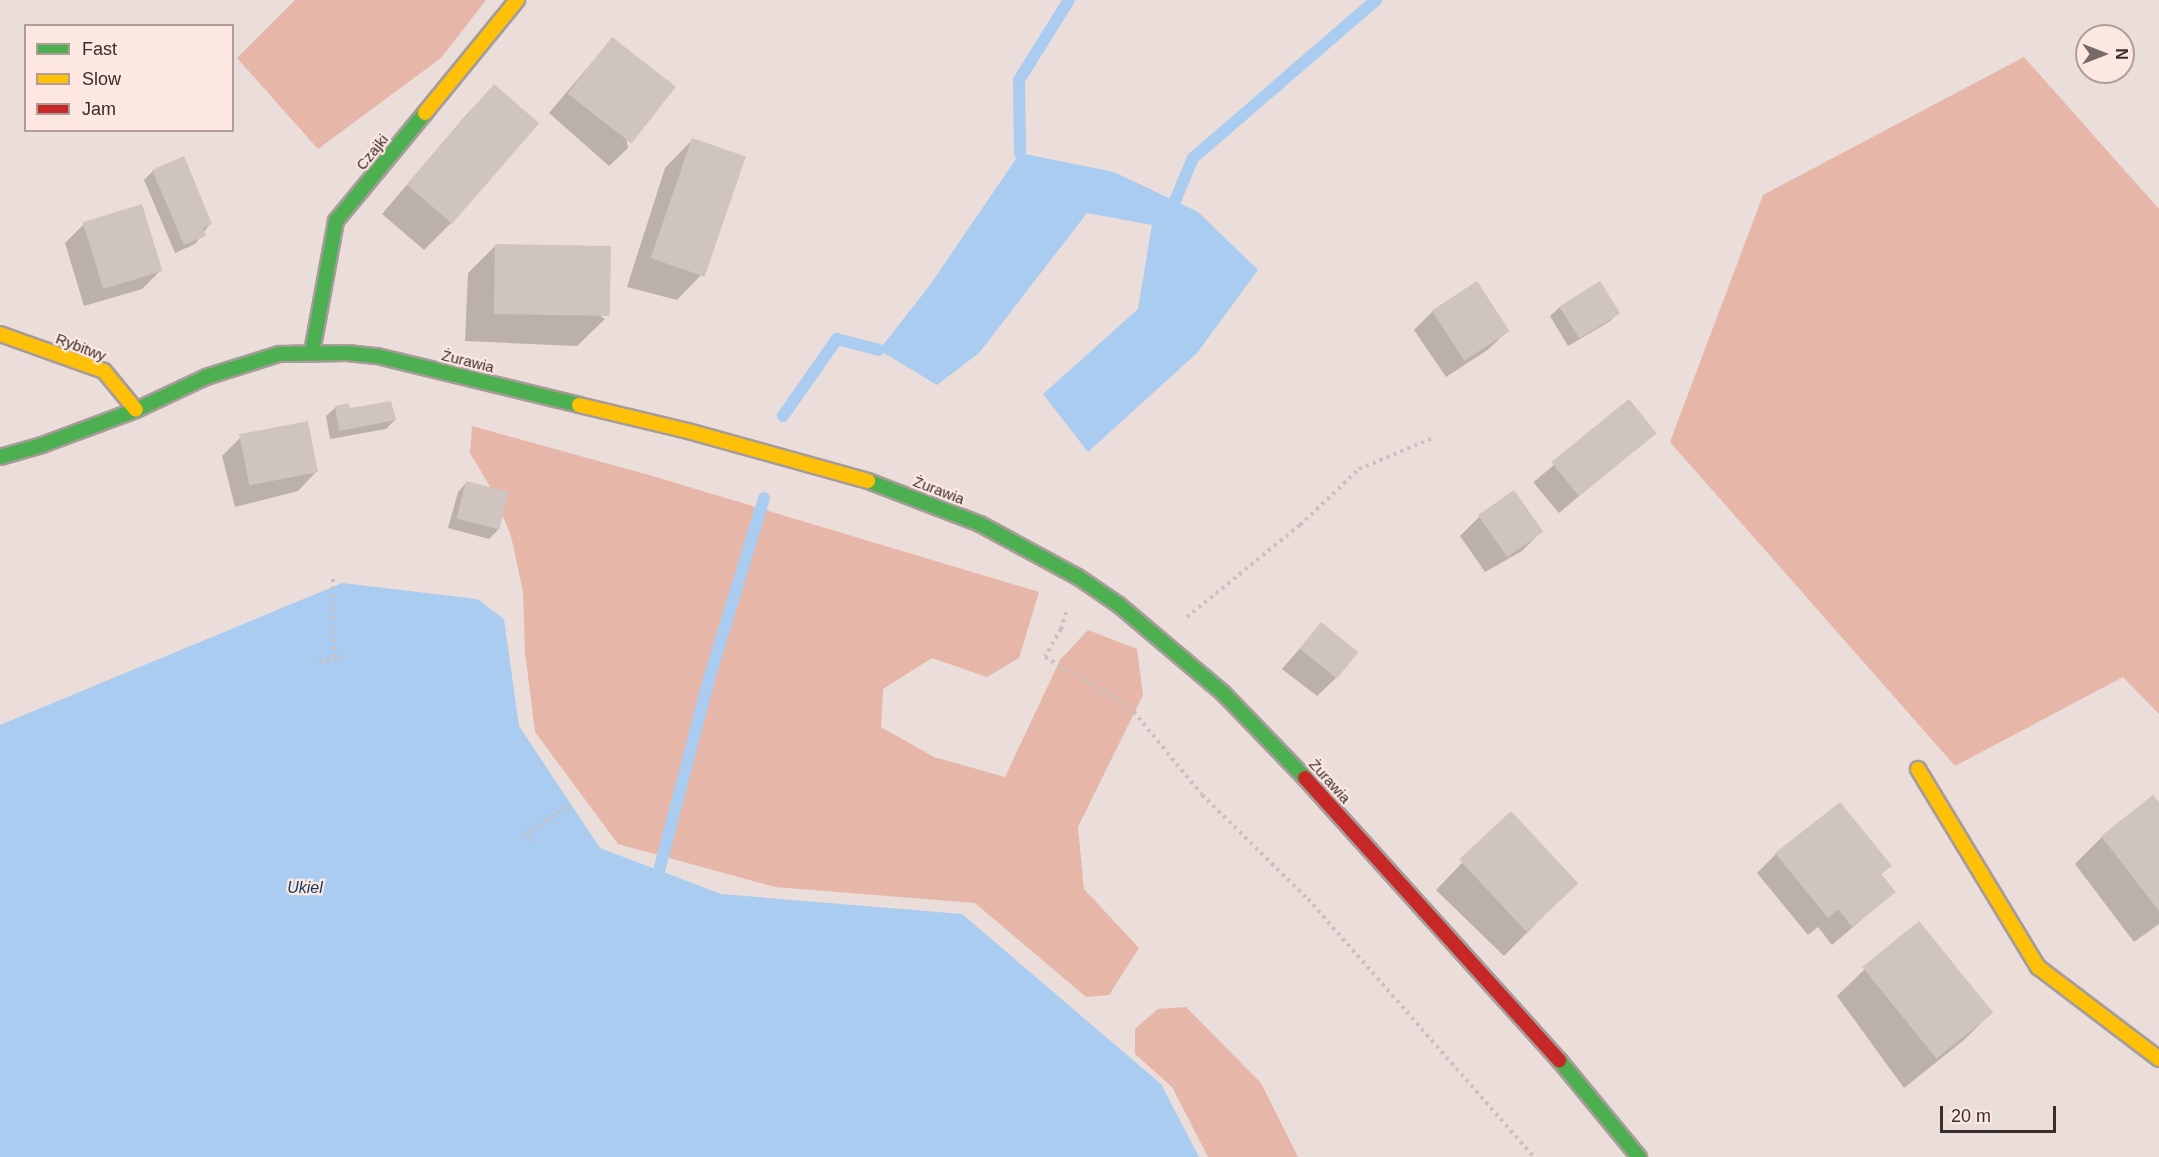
<!DOCTYPE html>
<html>
<head>
<meta charset="utf-8">
<style>
	body { margin:0 }
	#map { position:relative; width:2159px; height:1157px; overflow:hidden; background:#ebddd9; font-family:Helvetica,sans-serif }
	div>[style] { position:absolute }
	[style*='--x'] { left:calc(var(--x)*1px); top:calc(var(--y)*1px); width:calc(var(--w)*1px); rotate:calc(var(--a)*1deg) }
	.forest>* { inset:0; background:#e6b7a9 }
	.water>* { inset:0; background:#aaccf1 }
	.shadow>* { inset:0; background:#0003; transform-origin:0 0 }
	.stream>* { height:12px; margin:-6px; padding:0 6px; transform-origin:6px; border-radius:6px; background:#aaccf1 }
	.building>* { inset:0; background:#d0c4c1; transform-origin:0 0 }
	.path>* { height:4px; margin-top:-2px; transform-origin:0; background:repeating-linear-gradient(90deg,#c7c0bf 0 3px,transparent 0 7.5px) }
	.roads { filter:drop-shadow(2px 0 #a69c99) drop-shadow(-2px 0 #a69c99) drop-shadow(0 2px #a69c99) drop-shadow(0 -2px #a69c99) }
	.fast>* { height:14px; margin:-7px; padding:0 7px; transform-origin:7px; border-radius:7px; background:#4caf50 }
	.slow>* { height:14px; margin:-7px; padding:0 7px; transform-origin:7px; border-radius:7px; background:#ffc107 }
	.jam>* { height:14px; margin:-7px; padding:0 7px; transform-origin:7px; border-radius:7px; background:#c62828 }
	span { translate:-50% -50%; white-space:nowrap; text-align:center; line-height:1.15; -webkit-text-stroke:4.5px #fde7e1; paint-order:stroke }
	.street-label { font-size:15px; color:#382e2b }
	.water-label { font-size:16px; color:#11395c; font-style:italic }
	.legend { position:absolute; left:24px; top:24px; width:210px; height:108px; box-sizing:border-box; background:#fde7e1; border:2px solid #ae9d98; margin:0; padding:8px 10px; list-style:none; font-size:18px; color:#382e2b }
	.legend li { display:flex; align-items:center; gap:12px; height:30px }
	.legend b { width:30px; border:2px solid #ae9d98 }
	.north { position:absolute; left:2075px; top:24px; width:60px; height:60px; box-sizing:border-box; background:#fde7e1; border:2px solid #ae9d98; border-radius:50%; rotate:90deg; font-size:16px; font-weight:700; line-height:24px; text-align:center; color:#382e2b }
	.north::after { content:''; display:block; margin:auto; width:21px; height:27px; background:#776b68; clip-path:polygon(50% 0,100% 100%,50% 72%,0 100%) }
	.scale { position:absolute; left:1940px; top:1106px; width:116px; height:27px; box-sizing:border-box; border:3px solid #382e2b; border-top:0; padding-left:8px; font-size:18px; line-height:21px; white-space:nowrap; color:#382e2b; -webkit-text-stroke:4px #fde7e1; paint-order:stroke }
</style>
</head>
<body>
<div id="map">
	<div class="forest">
		<div style="clip-path:polygon(295px 0,486px 0,441px 58px,318px 149px,237px 58px)"></div>
		<div style="clip-path:polygon(2024px 57px,2159px 209px,2159px 714px,2123px 677px,1955px 766px,1670px 442px,1763px 195px)"></div>
		<div style="clip-path:polygon(472px 426px,649px 475px,1039px 592px,1019px 658px,987px 677px,932px 658px,883px 689px,881px 727px,934px 757px,1005px 777px,1060px 660px,1088px 630px,1137px 649px,1143px 695px,1078px 827px,1084px 889px,1139px 948px,1109px 995px,1086px 997px,975px 903px,775px 887px,618px 844px,535px 732px,525px 652px,523px 592px,511px 536px,492px 490px,470px 453px)"></div>
		<div style="clip-path:polygon(1186px 1007px,1261px 1083px,1298px 1157px,1208px 1157px,1172px 1087px,1135px 1054px,1135px 1029px,1158px 1009px)"></div>
	</div>
	<div class="water">
		<div style="clip-path:polygon(1020px 153px,1114px 172px,1198px 212px,1258px 270px,1197px 353px,1088px 452px,1043px 394px,1138px 309px,1152px 225px,1087px 213px,979px 353px,937px 385px,879px 350px,930px 285px)"></div>
		<div style="clip-path:polygon(342px 583px,477px 599px,504px 619px,519px 726px,600px 848px,721px 894px,962px 914px,1161px 1084px,1199px 1157px,0 1157px,0 725px)"></div>
	</div>
	<div class="shadow">
		<div style="clip-path:polygon(612px 39px,628px 148px,609px 166px,549px 113px)"></div>
		<div style="clip-path:polygon(494px 86px,537px 123px,452px 222px,424px 250px,382px 214px,467px 114px)"></div>
		<div style="clip-path:polygon(692px 140px,704px 272px,677px 300px,627px 287px,665px 168px)"></div>
		<div style="clip-path:polygon(153px 171px,210px 224px,195px 244px,175px 253px,144px 180px)"></div>
		<div style="clip-path:polygon(84px 224px,161px 270px,142px 289px,84px 306px,65px 243px)"></div>
		<div style="clip-path:polygon(496px 245px,605px 319px,577px 346px,465px 341px,468px 273px)"></div>
		<div style="clip-path:polygon(1477px 283px,1508px 330px,1489px 349px,1446px 377px,1414px 330px,1433px 311px)"></div>
		<div style="clip-path:polygon(1560px 307px,1618px 313px,1609px 322px,1568px 346px,1550px 316px)"></div>
		<div style="left:1629px;top:402px;width:40px;height:125px;rotate:50deg"></div>
		<div style="clip-path:polygon(336px 407px,349px 409px,395px 420px,386px 429px,330px 439px,326px 416px)"></div>
		<div style="clip-path:polygon(241px 437px,316px 472px,298px 491px,235px 507px,222px 456px)"></div>
		<div style="clip-path:polygon(467px 482px,498px 530px,489px 539px,448px 528px,458px 492px)"></div>
		<div style="clip-path:polygon(1479px 517px,1541px 532px,1522px 551px,1485px 572px,1460px 536px)"></div>
		<div style="clip-path:polygon(1321px 624px,1336px 678px,1317px 696px,1282px 669px)"></div>
		<div style="clip-path:polygon(1840px 804px,1890px 866px,1880px 875px,1894px 892px,1832px 945px,1818px 927px,1808px 935px,1757px 873px,1776px 854px)"></div>
		<div style="clip-path:polygon(2159px 804px,2159px 924px,2134px 942px,2075px 864px,2102px 837px)"></div>
		<div style="clip-path:polygon(1484px 840px,1577px 882px,1504px 956px,1436px 890px)"></div>
		<div style="clip-path:polygon(1865px 969px,1992px 1012px,1964px 1040px,1904px 1088px,1837px 996px)"></div>
	</div>
	<div class="stream">
		<div style="--x:1020;--y:153;--w:73;--a:-90.8"></div>
		<div style="--x:1019;--y:80;--w:94;--a:-58"></div>
		<div style="--x:1175;--y:201;--w:47;--a:-67.3"></div>
		<div style="--x:1193;--y:158;--w:242;--a:-40.8"></div>
		<div style="--x:783;--y:416;--w:94;--a:-55"></div>
		<div style="--x:837;--y:339;--w:43;--a:14.7"></div>
		<div style="--x:659;--y:871;--w:198;--a:-75.4"></div>
		<div style="--x:709;--y:679;--w:189;--a:-73.1"></div>
	</div>
	<div class="building">
		<div style="left:612px;top:37px;width:81px;height:72px;rotate:38deg"></div>
		<div style="left:494px;top:84px;width:60px;height:133px;rotate:41deg"></div>
		<div style="left:692px;top:138px;width:57px;height:127px;rotate:19deg"></div>
		<div style="clip-path:polygon(184px 156px,212px 224px,203px 228px,206px 236px,184px 245px,152px 170px)"></div>
		<div style="left:142px;top:204px;width:70px;height:62px;rotate:73deg"></div>
		<div style="left:495px;top:244px;width:116px;height:70px;rotate:1deg"></div>
		<div style="left:1477px;top:281px;width:60px;height:54px;rotate:57deg"></div>
		<div style="left:1600px;top:281px;width:38px;height:48px;rotate:58deg"></div>
		<div style="left:1629px;top:399px;width:44px;height:100px;rotate:51deg"></div>
		<div style="clip-path:polygon(391px 401px,396px 420px,339px 431px,335px 406px,348px 403px,350px 408px)"></div>
		<div style="left:308px;top:421px;width:52px;height:70px;rotate:79deg"></div>
		<div style="left:466px;top:481px;width:44px;height:39px;rotate:14deg"></div>
		<div style="left:1514px;top:490px;width:51px;height:44px;rotate:55deg"></div>
		<div style="left:1321px;top:622px;width:48px;height:34px;rotate:39deg"></div>
		<div style="clip-path:polygon(2153px 795px,2159px 802px,2159px 911px,2101px 836px)"></div>
		<div style="clip-path:polygon(1840px 802px,1892px 866px,1881px 874px,1896px 892px,1852px 927px,1838px 909px,1828px 918px,1775px 853px)"></div>
		<div style="left:1511px;top:811px;width:99px;height:71px;rotate:47deg"></div>
		<div style="left:1919px;top:921px;width:118px;height:73px;rotate:51deg"></div>
	</div>
	<div class="path">
		<div style="--x:333;--y:579;--w:80;--a:89.3"></div>
		<div style="--x:1066;--y:612;--w:18;--a:106"></div>
		<div style="--x:1061;--y:629;--w:32;--a:120"></div>
		<div style="--x:1045;--y:657;--w:97;--a:30.3"></div>
		<div style="--x:1129;--y:706;--w:115;--a:50.6"></div>
		<div style="--x:1202;--y:795;--w:148;--a:44.5"></div>
		<div style="--x:1308;--y:899;--w:343;--a:48.8"></div>
		<div style="--x:1187;--y:617;--w:146;--a:-39.2"></div>
		<div style="--x:1300;--y:525;--w:81;--a:-43.5"></div>
		<div style="--x:1359;--y:469;--w:82;--a:-22.8"></div>
		<div style="--x:319;--y:662;--w:25;--a:-11"></div>
		<div style="--x:532;--y:841;--w:9;--a:-126"></div>
		<div style="--x:527;--y:834;--w:53;--a:-34.3"></div>
	</div>
	<div class="roads">
		<div class="fast">
			<div style="--x:312;--y:352;--w:133;--a:-79.6"></div>
			<div style="--x:336;--y:221;--w:140;--a:-50.5"></div>
			<div style="--x:0;--y:457;--w:44;--a:-15.9"></div>
			<div style="--x:42;--y:445;--w:100;--a:-20.4"></div>
			<div style="--x:136;--y:410;--w:77;--a:-25.2"></div>
			<div style="--x:206;--y:377;--w:77;--a:-17.5"></div>
			<div style="--x:279;--y:354;--w:68;--a:-0.8"></div>
			<div style="--x:347;--y:353;--w:30;--a:6"></div>
			<div style="--x:377;--y:356;--w:208;--a:13.6"></div>
			<div style="--x:868;--y:481;--w:120;--a:21"></div>
			<div style="--x:980;--y:524;--w:111;--a:28.4"></div>
			<div style="--x:1078;--y:577;--w:50;--a:34.3"></div>
			<div style="--x:1119;--y:605;--w:136;--a:40.2"></div>
			<div style="--x:1223;--y:693;--w:118;--a:46"></div>
			<div style="--x:1559;--y:1060;--w:126;--a:50.5"></div>
		</div>
		<div class="slow">
			<div style="--x:425;--y:113;--w:146;--a:-50.8"></div>
			<div style="--x:0;--y:334;--w:110;--a:19.6"></div>
			<div style="--x:104;--y:371;--w:50;--a:50.6"></div>
			<div style="--x:579;--y:405;--w:112;--a:13.4"></div>
			<div style="--x:688;--y:431;--w:187;--a:15.5"></div>
			<div style="--x:1918;--y:769;--w:232;--a:58.8"></div>
			<div style="--x:2038;--y:967;--w:152;--a:37.2"></div>
		</div>
		<div class="jam">
			<div style="--x:1305;--y:778;--w:380;--a:48"></div>
		</div>
	</div>
	<div class="street-label">
		<span style="left:372px;top:152px;rotate:-51deg">Czajki</span>
		<span style="left:81px;top:347px;rotate:21deg">Rybitwy</span>
		<span style="left:468px;top:361px;rotate:14deg">Żurawia</span>
		<span style="left:939px;top:490px;rotate:21deg">Żurawia</span>
		<span style="left:1330px;top:781px;rotate:48deg">Żurawia</span>
	</div>
	<div class="water-label">
		<span style="left:305px;top:888px">Ukiel</span>
	</div>
	<ul class="legend">
	<li><b style="height:8px;background:#4caf50"></b>Fast</li>
	<li><b style="height:8px;background:#ffc107"></b>Slow</li>
	<li><b style="height:8px;background:#c62828"></b>Jam</li>
	</ul>
	<div class="north">N</div>
	<div class="scale">20 m</div>
</div>
</body>
</html>
